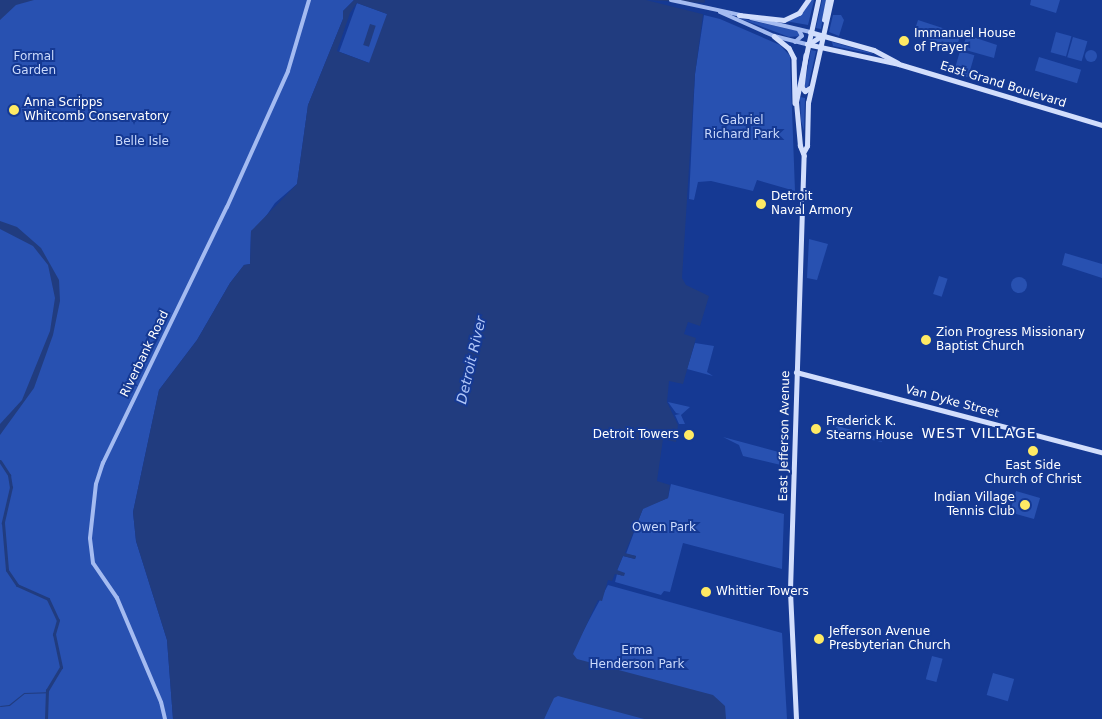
<!DOCTYPE html>
<html>
<head>
<meta charset="utf-8">
<style>
	body { margin:0 }
	#map { position:relative; width:1102px; height:719px; overflow:hidden; background:#153993; font-family:"DejaVu Sans",sans-serif }
	div>[style] { position:absolute }
	[style*='--x'] { left:calc(var(--x)*1px); top:calc(var(--y)*1px); width:calc(var(--w)*1px); rotate:calc(var(--a)*1deg) }
	.green>* { inset:0; background:#2851b1; transform-origin:0 0 }
	.round { border-radius:50% }
	.water>* { inset:0; background:#213c7f; transform-origin:0 0 }
	.pier>* { inset:0; background:#153993 }
	.stream>* { height:1px; margin:-0.5px; padding:0 0.5px; transform-origin:0.5px; border-radius:0.5px; background:#213c7f }
	.canal>* { height:3px; margin:-1.5px; padding:0 1.5px; transform-origin:1.5px; border-radius:1.5px; background:#213c7f }
	.tertiary>* { height:4px; margin:-2px; padding:0 2px; transform-origin:2px; border-radius:2px; background:#a4bbf1 }
	.secondary>* { height:4.5px; margin:-2.25px; padding:0 2.25px; transform-origin:2.25px; border-radius:2.25px; background:#d2defc }
	.dots>* { width:14px; height:14px; translate:-50% -50%; box-sizing:border-box; border:2px solid #153993; border-radius:50% }
	span { translate:-50% -50%; white-space:nowrap; text-align:center; line-height:1.15; -webkit-text-stroke:4px #153993; paint-order:stroke }
	.poi-label { font-size:12px; color:#fff }
	.left { translate:0 -50%; text-align:left }
	.right { translate:-100% -50%; text-align:right }
	.park-label { font-size:12px; color:#cbdafc }
	.street-label { font-size:12px; color:#fff }
	.water-label { font-size:14px; color:#b0c6f8; font-style:italic }
	.neighbourhood-label { font-size:14px; color:#fff; letter-spacing:1px }
</style>
</head>
<body>
<div id="map">
	<div class="green">
		<div style="clip-path:polygon(0 0,354px 0,343px 11px,343px 19px,308px 105px,297px 184px,275px 203px,260px 225px,251px 231px,250px 264px,244px 265px,230px 283px,197px 340px,159px 390px,133px 512px,136px 541px,167px 640px,173px 719px,0 719px)"></div>
		<div style="clip-path:polygon(810px 0,814px 0,808px 25px,785px 21px,802px 13px)"></div>
		<div style="clip-path:polygon(822px 0,826px 0,821px 29px,816px 28px)"></div>
		<div style="clip-path:polygon(1031px 0,1060px 0,1056px 13px,1030px 5px)"></div>
		<div style="left:357px;top:3px;width:33px;height:52px;rotate:20deg"></div>
		<div style="clip-path:polygon(704px 15px,720px 19px,780px 45px,790px 56px,795px 191px,757px 180px,753px 191px,711px 181px,698px 182px,694px 200px,689px 199px,695px 74px)"></div>
		<div style="clip-path:polygon(833px 15px,841px 15px,844px 20px,839px 36px,829px 32px)"></div>
		<div style="clip-path:polygon(739px 18px,798px 31px,800px 36px,789px 37px)"></div>
		<div style="left:918px;top:20px;width:45px;height:15px;rotate:18deg"></div>
		<div style="left:1056px;top:32px;width:16px;height:21px;rotate:15deg"></div>
		<div style="clip-path:polygon(967px 35px,997px 45px,994px 58px,962px 49px)"></div>
		<div style="left:1073px;top:37px;width:15px;height:21px;rotate:16deg"></div>
		<div style="clip-path:polygon(832px 42px,872px 53px,873px 54px,833px 46px)"></div>
		<div class="round" style="left:1085px;top:50px;width:12px;height:12px"></div>
		<div style="clip-path:polygon(811px 50px,816px 51px,808px 87px,804px 88px)"></div>
		<div style="left:960px;top:51px;width:15px;height:23px;rotate:16deg"></div>
		<div style="left:1039px;top:57px;width:44px;height:14px;rotate:17deg"></div>
		<div style="clip-path:polygon(800px 97px,805px 98px,804px 131px,801px 121px)"></div>
		<div style="clip-path:polygon(809px 239px,828px 244px,817px 280px,807px 278px)"></div>
		<div style="clip-path:polygon(1065px 253px,1102px 264px,1102px 278px,1062px 265px)"></div>
		<div style="left:939px;top:276px;width:9px;height:19px;rotate:18deg"></div>
		<div class="round" style="left:1011px;top:277px;width:16px;height:16px"></div>
		<div style="clip-path:polygon(695px 343px,714px 346px,707px 372px,713px 376px,687px 369px)"></div>
		<div style="clip-path:polygon(668px 402px,690px 407px,681px 415px,685px 424px,679px 424px,675px 415px,680px 414px,676px 413px)"></div>
		<div style="clip-path:polygon(837px 426px,881px 438px,882px 442px,838px 433px,835px 429px)"></div>
		<div style="clip-path:polygon(723px 437px,786px 454px,785px 466px,743px 456px,739px 445px)"></div>
		<div style="clip-path:polygon(671px 484px,784px 514px,782px 569px,683px 543px,670px 592px,664px 591px,661px 595px,615px 582px,617px 574px,623px 576px,617px 571px,623px 556px,635px 559px,636px 556px,626px 554px,643px 508px,668px 498px)"></div>
		<div style="left:1016px;top:491px;width:25px;height:22px;rotate:16deg"></div>
		<div style="clip-path:polygon(608px 585px,782px 633px,787px 719px,544px 719px,573px 650px)"></div>
		<div style="left:932px;top:656px;width:11px;height:24px;rotate:15deg"></div>
		<div style="left:993px;top:673px;width:22px;height:23px;rotate:16deg"></div>
	</div>
	<div class="water">
		<div style="clip-path:polygon(0 0,34px 0,16px 5px,0 20px)"></div>
		<div style="clip-path:polygon(evenodd,354px 0,705px 0,695px 74px,682px 278px,686px 285px,709px 296px,700px 326px,688px 322px,684px 334px,696px 338px,683px 384px,669px 381px,667px 402px,678px 425px,676px 442px,663px 439px,657px 481px,670px 485px,668px 498px,643px 509px,625px 553px,636px 556px,635px 559px,623px 556px,617px 570px,625px 573px,624px 576px,615px 574px,612px 581px,608px 580px,602px 601px,598px 600px,573px 654px,577px 659px,713px 695px,725px 706px,726px 719px,644px 719px,558px 696px,554px 698px,544px 719px,173px 719px,167px 640px,136px 541px,133px 512px,159px 390px,197px 340px,230px 283px,244px 265px,250px 264px,251px 231px,297px 184px,308px 105px,343px 19px,343px 11px,354px 0,357px 3px,387px 14px,369px 63px,337px 51px,350px 13px,357px 3px)"></div>
		<div style="left:370px;top:24px;width:6px;height:22px;rotate:18deg"></div>
		<div style="clip-path:polygon(0 221px,17px 227px,41px 248px,59px 280px,60px 301px,53px 335px,34px 388px,0 435px,0 424px,22px 400px,50px 331px,55px 298px,48px 265px,33px 246px,0 229px)"></div>
	</div>
	<div class="pier">
		<div style="clip-path:polygon(646px 0,707px 3px,706px 15px)"></div>
	</div>
	<div class="stream">
		<div style="--x:0;--y:706;--w:9;--a:-6"></div>
		<div style="--x:9;--y:705;--w:19;--a:-39"></div>
		<div style="--x:24;--y:693;--w:23;--a:-2"></div>
	</div>
	<div class="canal">
		<div style="--x:0;--y:461;--w:17;--a:57"></div>
		<div style="--x:9;--y:475;--w:12;--a:81"></div>
		<div style="--x:11;--y:487;--w:37;--a:103"></div>
		<div style="--x:3;--y:523;--w:47;--a:85.1"></div>
		<div style="--x:7;--y:570;--w:18;--a:56"></div>
		<div style="--x:17;--y:585;--w:34;--a:24"></div>
		<div style="--x:48;--y:599;--w:23;--a:65"></div>
		<div style="--x:58;--y:620;--w:15;--a:106"></div>
		<div style="--x:54;--y:634;--w:34;--a:78"></div>
		<div style="--x:61;--y:667;--w:27;--a:121"></div>
		<div style="--x:47;--y:690;--w:29;--a:92"></div>
	</div>
	<div class="tertiary">
		<div style="--x:671;--y:0;--w:72;--a:12.1"></div>
		<div style="--x:720;--y:12;--w:59;--a:24"></div>
		<div style="--x:774;--y:36;--w:34;--a:14"></div>
		<div style="--x:751;--y:18;--w:61;--a:13.3"></div>
		<div style="--x:795;--y:42;--w:9;--a:-41"></div>
		<div style="--x:802;--y:36;--w:7;--a:-117"></div>
		<div style="--x:165;--y:719;--w:17;--a:-103"></div>
		<div style="--x:161;--y:702;--w:113;--a:-112.9"></div>
		<div style="--x:117;--y:598;--w:42;--a:-124.4"></div>
		<div style="--x:93;--y:563;--w:25;--a:-97"></div>
		<div style="--x:90;--y:538;--w:54;--a:-83.7"></div>
		<div style="--x:96;--y:484;--w:22;--a:-72"></div>
		<div style="--x:103;--y:463;--w:284;--a:-64.2"></div>
		<div style="--x:227;--y:207;--w:149;--a:-65.8"></div>
		<div style="--x:288;--y:71;--w:74;--a:-73.5"></div>
	</div>
	<div class="secondary">
		<div style="--x:739;--y:15;--w:45;--a:6.3"></div>
		<div style="--x:784;--y:20;--w:17;--a:-25"></div>
		<div style="--x:799;--y:13;--w:16;--a:-55"></div>
		<div style="--x:824;--y:20;--w:20;--a:-79"></div>
		<div style="--x:810;--y:32;--w:66;--a:15.7"></div>
		<div style="--x:874;--y:50;--w:27;--a:28"></div>
		<div style="--x:774;--y:36;--w:19;--a:39"></div>
		<div style="--x:789;--y:48;--w:11;--a:63"></div>
		<div style="--x:794;--y:58;--w:45;--a:88.7"></div>
		<div style="--x:807;--y:44;--w:94;--a:12.3"></div>
		<div style="--x:899;--y:64;--w:212;--a:16.7"></div>
		<div style="--x:809;--y:44;--w:17;--a:-33"></div>
		<div style="--x:806;--y:55;--w:32;--a:97"></div>
		<div style="--x:802;--y:87;--w:5;--a:53"></div>
		<div style="--x:805;--y:91;--w:6;--a:-31"></div>
		<div style="--x:803;--y:153;--w:8;--a:-60"></div>
		<div style="--x:807;--y:146;--w:43;--a:-88.7"></div>
		<div style="--x:808;--y:103;--w:106;--a:-77.4"></div>
		<div style="--x:796;--y:372;--w:316;--a:14.7"></div>
		<div style="--x:796;--y:719;--w:129;--a:-92.7"></div>
		<div style="--x:790;--y:590;--w:434;--a:-88.2"></div>
		<div style="--x:804;--y:156;--w:11;--a:-112"></div>
		<div style="--x:800;--y:146;--w:44;--a:-95.2"></div>
		<div style="--x:796;--y:102;--w:104;--a:-77.8"></div>
	</div>
	<div class="dots">
		<div style="left:904px;top:41px;background:#ffea64"></div>
		<div style="left:14px;top:110px;background:#ffea64"></div>
		<div style="left:761px;top:204px;background:#ffea64"></div>
		<div style="left:926px;top:340px;background:#ffea64"></div>
		<div style="left:816px;top:429px;background:#ffea64"></div>
		<div style="left:689px;top:435px;background:#ffea64"></div>
		<div style="left:1033px;top:451px;background:#ffea64"></div>
		<div style="left:1025px;top:505px;background:#ffea64"></div>
		<div style="left:706px;top:592px;background:#ffea64"></div>
		<div style="left:819px;top:639px;background:#ffea64"></div>
	</div>
	<div class="poi-label">
		<span class="left" style="left:914px;top:41px">Immanuel House<br>of Prayer</span>
		<span class="left" style="left:24px;top:110px">Anna Scripps<br>Whitcomb Conservatory</span>
		<span class="left" style="left:771px;top:204px">Detroit<br>Naval Armory</span>
		<span class="left" style="left:936px;top:340px">Zion Progress Missionary<br>Baptist Church</span>
		<span class="left" style="left:826px;top:429px">Frederick K.<br>Stearns House</span>
		<span class="right" style="left:679px;top:435px">Detroit Towers</span>
		<span style="left:1033px;top:473px">East Side<br>Church of Christ</span>
		<span class="right" style="left:1015px;top:505px">Indian Village<br>Tennis Club</span>
		<span class="left" style="left:716px;top:592px">Whittier Towers</span>
		<span class="left" style="left:829px;top:639px">Jefferson Avenue<br>Presbyterian Church</span>
	</div>
	<div class="park-label">
		<span style="left:34px;top:64px">Formal<br>Garden</span>
		<span style="left:742px;top:128px">Gabriel<br>Richard Park</span>
		<span style="left:142px;top:142px">Belle Isle</span>
		<span style="left:664px;top:528px">Owen Park</span>
		<span style="left:637px;top:658px">Erma<br>Henderson Park</span>
	</div>
	<div class="street-label">
		<span style="left:1003px;top:85px;rotate:17deg">East Grand Boulevard</span>
		<span style="left:145px;top:354px;rotate:-64deg">Riverbank Road</span>
		<span style="left:952px;top:402px;rotate:15deg">Van Dyke Street</span>
		<span style="left:785px;top:436px;rotate:-89deg">East Jefferson Avenue</span>
	</div>
	<div class="water-label">
		<span style="left:471px;top:360px;rotate:-77deg">Detroit River</span>
	</div>
	<div class="neighbourhood-label">
		<span style="left:979px;top:433px">WEST VILLAGE</span>
	</div>
</div>
</body>
</html>
